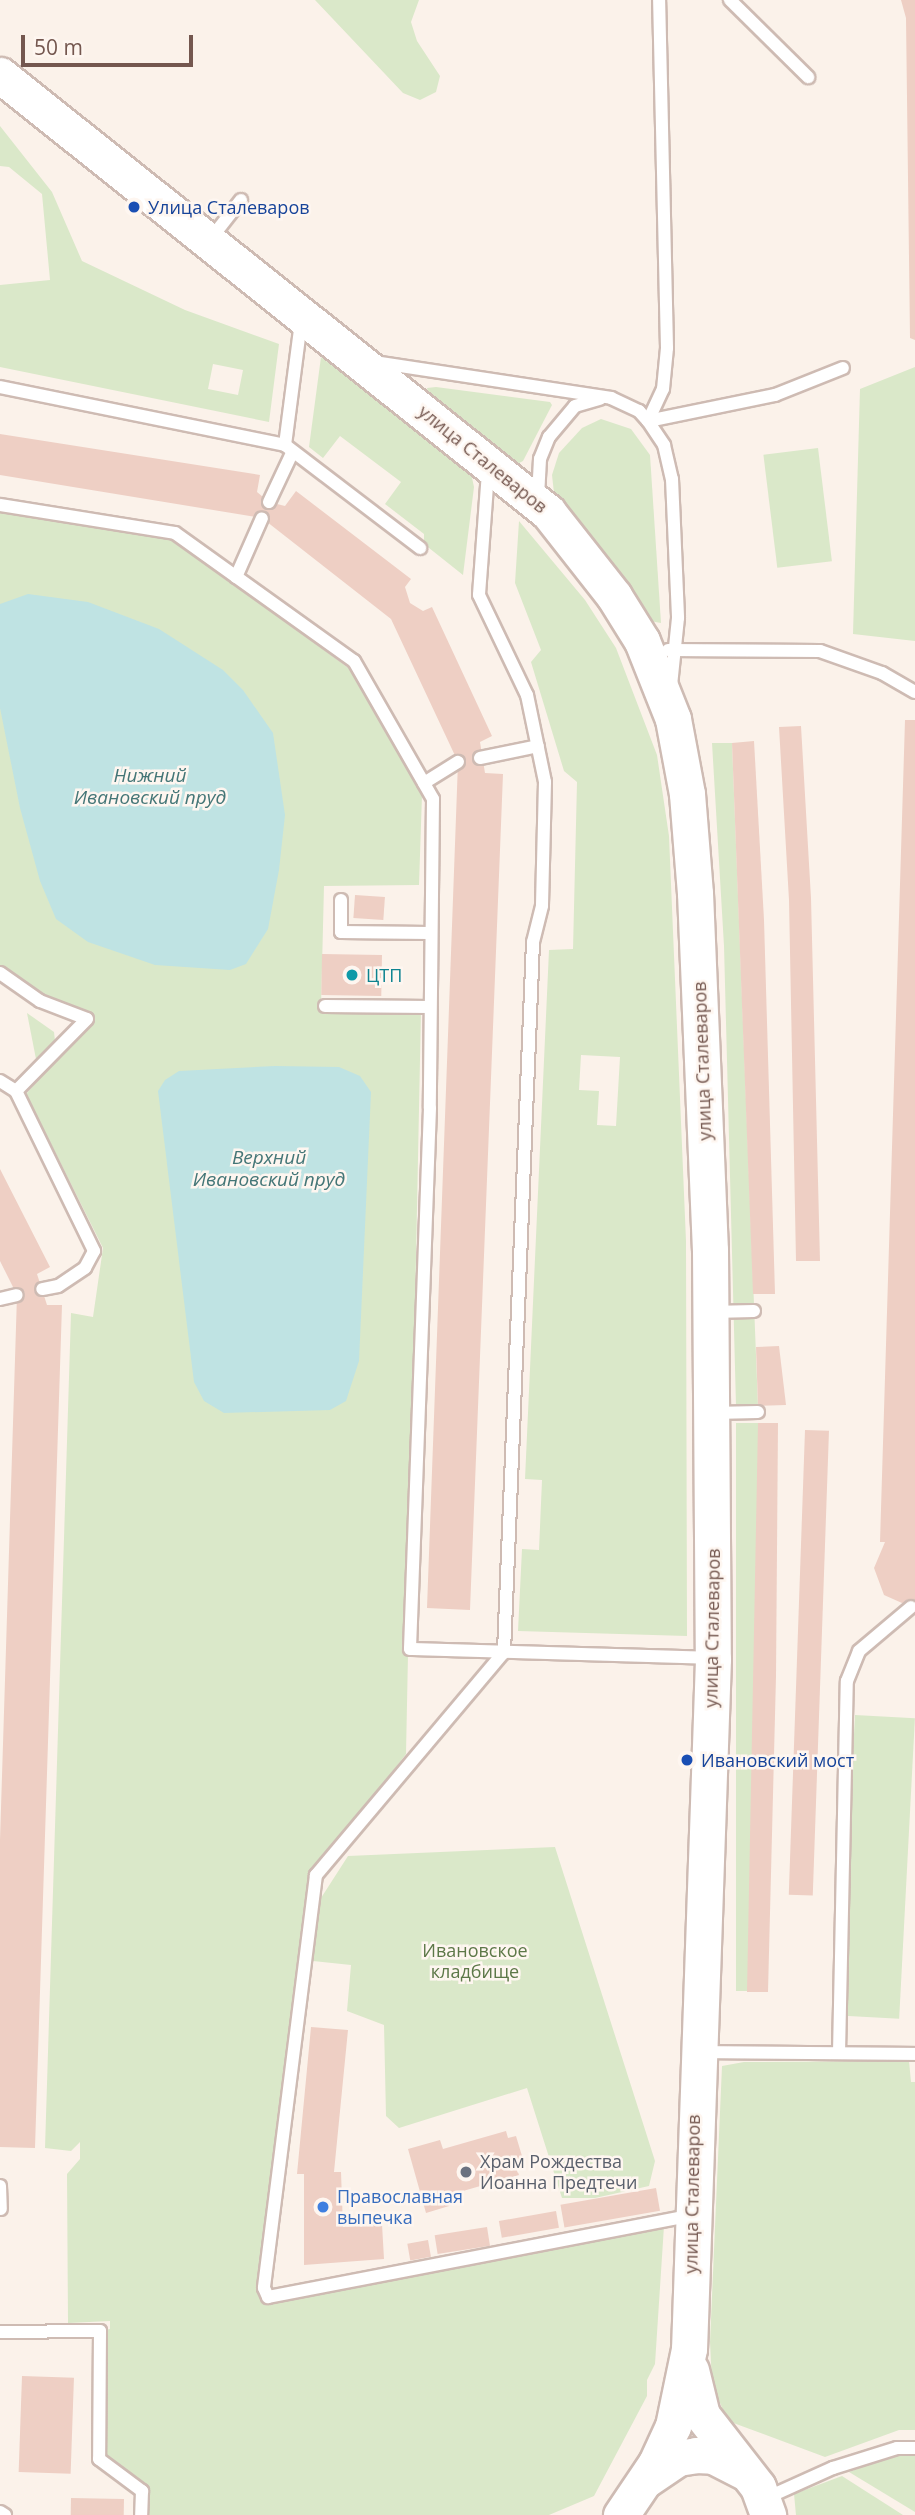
<!DOCTYPE html>
<html>
<head>
<meta charset="utf-8">
<style>
	body { margin:0 }
	#map { position:relative; width:915px; height:2515px; overflow:hidden; background:#fbf2ea; font-family:"Open Sans",sans-serif }
	div>[style] { position:absolute }
	[style*='--x'] { left:calc(var(--x)*1px); top:calc(var(--y)*1px); width:calc(var(--w)*1px); rotate:calc(var(--a)*1deg) }
	.green>* { inset:0; background:#dae8c9; transform-origin:0 0 }
	.water>* { inset:0; background:#bfe3e3 }
	.building>* { inset:0; background:#eecfc4; transform-origin:0 0 }
	.roads { filter:drop-shadow(2px 0 #cebbb3) drop-shadow(-2px 0 #cebbb3) drop-shadow(0 2px #cebbb3) drop-shadow(0 -2px #cebbb3) }
	.lane>* { height:12px; margin:-6px; padding:0 6px; transform-origin:6px; border-radius:6px; background:#fff }
	.secondary>* { height:35px; margin:-17.5px; padding:0 17.5px; transform-origin:17.5px; border-radius:17.5px; background:#fff }
	.dots>* { width:19px; height:19px; translate:-50% -50%; box-sizing:border-box; border:4px solid #fef6f0; border-radius:50% }
	span { translate:-50% -50%; white-space:nowrap; text-align:center; line-height:1.15; -webkit-text-stroke:5px #fef6f0; paint-order:stroke }
	.transit-label { font-size:18px; color:#164399 }
	.left { translate:0 -50%; text-align:left }
	.street-label { font-size:18px; color:#74574f }
	.culture-label { font-size:18px; color:#0d838f }
	.park-label { font-size:18px; color:#5d7848 }
	.worship-label { font-size:18px; color:#5b616d }
	.shop-label { font-size:18px; color:#366cbe }
	.water-label { font-size:19px; color:#447677; font-style:italic }
	.scale { position:absolute; left:21px; top:35px; width:172px; height:32px; box-sizing:border-box; border:4px solid #74574f; border-top:0; padding-left:9px; font-size:21px; line-height:24px; white-space:nowrap; color:#74574f; -webkit-text-stroke:5px #fef6f0; paint-order:stroke }
</style>
</head>
<body>
<div id="map">
	<div class="green">
		<div style="clip-path:polygon(315px 0,419px 0,411px 22px,417px 41px,440px 76px,436px 92px,420px 100px,403px 93px)"></div>
		<div style="clip-path:polygon(evenodd,0 126px,52px 192px,82px 261px,185px 310px,279px 344px,269px 422px,0 367px,0 285px,50px 280px,42px 194px,9px 167px,0 166px,0 126px,213px 364px,243px 370px,238px 395px,208px 389px,213px 364px)"></div>
		<div style="clip-path:polygon(321px 357px,471px 473px,474px 487px,463px 575px,424px 544px,424px 534px,385px 504px,401px 482px,340px 436px,323px 458px,309px 447px)"></div>
		<div style="clip-path:polygon(915px 367px,915px 641px,853px 634px,860px 389px)"></div>
		<div style="clip-path:polygon(436px 387px,550px 402px,552px 405px,523px 461px,517px 464px,429px 397px,427px 388px)"></div>
		<div style="clip-path:polygon(601px 419px,631px 429px,650px 455px,661px 623px,650px 621px,554px 493px,552px 475px,559px 453px,582px 428px)"></div>
		<div style="left:818px;top:448px;width:114px;height:55px;rotate:83deg"></div>
		<div style="clip-path:polygon(0 509px,174px 539px,351px 670px,422px 795px,419px 885px,324px 886px,321px 1008px,421px 1010px,406px 1754px,314px 1874px,269px 2297px,664px 2226px,655px 2364px,647px 2380px,647px 2396px,594px 2496px,549px 2515px,142px 2515px,141px 2491px,99px 2459px,100px 2331px,110px 2329px,110px 2321px,68px 2323px,67px 2174px,80px 2159px,80px 2142px,71px 2151px,45px 2148px,71px 1313px,93px 1317px,103px 1248px,26px 1094px,95px 1016px,47px 998px,0 966px)"></div>
		<div style="clip-path:polygon(evenodd,519px 521px,585px 600px,616px 648px,657px 755px,669px 836px,686px 1241px,687px 1636px,518px 1631px,522px 1549px,539px 1550px,542px 1480px,525px 1479px,549px 950px,573px 949px,577px 782px,564px 771px,531px 662px,541px 650px,515px 583px,519px 521px,581px 1055px,620px 1057px,616px 1126px,597px 1125px,599px 1091px,579px 1090px,581px 1055px)"></div>
		<div style="clip-path:polygon(712px 743px,732px 743px,758px 1406px,736px 1406px,724px 946px)"></div>
		<div style="clip-path:polygon(27px 1013px,54px 1032px,55px 1041px,36px 1059px)"></div>
		<div style="left:736px;top:1423px;width:22px;height:568px"></div>
		<div style="left:855px;top:1715px;width:60px;height:301px;rotate:3deg"></div>
		<div style="clip-path:polygon(555px 1847px,655px 2161px,649px 2186px,595px 2198px,562px 2198px,527px 2088px,399px 2128px,386px 2116px,384px 2025px,347px 2011px,351px 1965px,313px 1961px,321px 1898px,348px 1856px)"></div>
		<div style="clip-path:polygon(909px 2061px,911px 2082px,915px 2082px,915px 2430px,899px 2430px,825px 2457px,728px 2421px,712px 2385px,710px 2342px,722px 2066px,744px 2062px)"></div>
		<div style="clip-path:polygon(895px 2455px,915px 2456px,915px 2512px,849px 2472px)"></div>
		<div style="clip-path:polygon(842px 2476px,903px 2515px,796px 2515px,794px 2494px)"></div>
	</div>
	<div class="water">
		<div style="clip-path:polygon(28px 594px,88px 602px,159px 629px,223px 670px,243px 690px,273px 733px,285px 815px,279px 870px,268px 929px,246px 964px,230px 970px,155px 965px,88px 942px,56px 919px,40px 881px,20px 808px,0 708px,0 604px)"></div>
		<div style="clip-path:polygon(275px 1066px,339px 1067px,360px 1076px,371px 1092px,359px 1361px,346px 1401px,330px 1410px,224px 1413px,204px 1401px,194px 1382px,158px 1091px,165px 1080px,179px 1071px)"></div>
	</div>
	<div class="building">
		<div style="clip-path:polygon(901px 0,915px 0,915px 340px,910px 338px,906px 18px)"></div>
		<div style="clip-path:polygon(0 434px,260px 475px,257px 492px,269px 502px,285px 506px,296px 491px,411px 579px,405px 587px,410px 603px,423px 611px,432px 607px,492px 736px,480px 742px,485px 773px,503px 774px,470px 1610px,427px 1608px,458px 762px,391px 619px,262px 518px,0 475px)"></div>
		<div style="clip-path:polygon(905px 720px,915px 720px,915px 1606px,911px 1607px,884px 1595px,874px 1568px,885px 1542px,880px 1542px)"></div>
		<div style="clip-path:polygon(801px 726px,811px 898px,820px 1261px,796px 1261px,789px 900px,779px 727px)"></div>
		<div style="clip-path:polygon(754px 741px,764px 920px,775px 1294px,753px 1294px,732px 743px)"></div>
		<div style="left:355px;top:895px;width:30px;height:23px;rotate:4deg"></div>
		<div style="left:322px;top:954px;width:60px;height:41px;rotate:1deg"></div>
		<div style="clip-path:polygon(0 1169px,50px 1267px,37px 1274px,47px 1305px,62px 1305px,35px 2148px,0 2147px,0 1840px,17px 1295px,0 1261px)"></div>
		<div style="clip-path:polygon(779px 1346px,786px 1405px,758px 1406px,756px 1347px)"></div>
		<div style="clip-path:polygon(758px 1423px,778px 1423px,776px 1676px,768px 1992px,747px 1992px)"></div>
		<div style="left:805px;top:1430px;width:24px;height:465px;rotate:2deg"></div>
		<div style="clip-path:polygon(311px 2027px,348px 2030px,334px 2172px,341px 2172px,343px 2227px,382px 2224px,384px 2259px,304px 2265px,304px 2174px,297px 2174px)"></div>
		<div style="clip-path:polygon(506px 2131px,508px 2138px,516px 2136px,525px 2166px,517px 2169px,519px 2175px,456px 2193px,459px 2203px,426px 2213px,408px 2149px,440px 2140px,443px 2149px)"></div>
		<div style="left:656px;top:2188px;width:23px;height:97px;rotate:80deg"></div>
		<div style="left:556px;top:2211px;width:17px;height:58px;rotate:80deg"></div>
		<div style="left:487px;top:2227px;width:19px;height:53px;rotate:81deg"></div>
		<div style="left:428px;top:2240px;width:17px;height:21px;rotate:80deg"></div>
		<div style="left:22px;top:2376px;width:52px;height:96px;rotate:2deg"></div>
		<div style="left:71px;top:2498px;width:53px;height:17px;rotate:1deg"></div>
	</div>
	<div class="roads">
		<div class="lane">
			<div style="--x:730;--y:0;--w:110;--a:44.6"></div>
			<div style="--x:209;--y:241;--w:52;--a:-52"></div>
			<div style="--x:374;--y:362;--w:240;--a:8.6"></div>
			<div style="--x:611;--y:398;--w:31;--a:25"></div>
			<div style="--x:639;--y:411;--w:13;--a:48"></div>
			<div style="--x:648;--y:421;--w:29;--a:56"></div>
			<div style="--x:664;--y:445;--w:35;--a:77"></div>
			<div style="--x:672;--y:479;--w:139;--a:87.5"></div>
			<div style="--x:678;--y:618;--w:68;--a:95.9"></div>
			<div style="--x:0;--y:387;--w:291;--a:11.5"></div>
			<div style="--x:285;--y:445;--w:170;--a:37.3"></div>
			<div style="--x:648;--y:421;--w:35;--a:-65"></div>
			<div style="--x:663;--y:389;--w:41;--a:-84.4"></div>
			<div style="--x:667;--y:348;--w:348;--a:-91.3"></div>
			<div style="--x:648;--y:421;--w:130;--a:-11.6"></div>
			<div style="--x:775;--y:395;--w:73;--a:-21.7"></div>
			<div style="--x:285;--y:445;--w:124;--a:-82.6"></div>
			<div style="--x:488;--y:472;--w:123;--a:94.2"></div>
			<div style="--x:479;--y:595;--w:111;--a:64.4"></div>
			<div style="--x:527;--y:695;--w:89;--a:78.3"></div>
			<div style="--x:545;--y:782;--w:124;--a:91.4"></div>
			<div style="--x:542;--y:906;--w:37;--a:104"></div>
			<div style="--x:533;--y:942;--w:711;--a:92.34"></div>
			<div style="--x:504;--y:1652;--w:292;--a:130.1"></div>
			<div style="--x:316;--y:1875;--w:416;--a:97.2"></div>
			<div style="--x:264;--y:2288;--w:10;--a:66"></div>
			<div style="--x:268;--y:2297;--w:432;--a:-10.9"></div>
			<div style="--x:538;--y:497;--w:38;--a:-87"></div>
			<div style="--x:540;--y:459;--w:24;--a:-68"></div>
			<div style="--x:549;--y:437;--w:40;--a:-50"></div>
			<div style="--x:575;--y:406;--w:26;--a:-16"></div>
			<div style="--x:269;--y:502;--w:56;--a:-64.8"></div>
			<div style="--x:0;--y:505;--w:177;--a:9.1"></div>
			<div style="--x:175;--y:533;--w:220;--a:35.6"></div>
			<div style="--x:354;--y:661;--w:159;--a:60.2"></div>
			<div style="--x:433;--y:799;--w:309;--a:90.6"></div>
			<div style="--x:430;--y:1108;--w:541;--a:92.12"></div>
			<div style="--x:410;--y:1649;--w:300;--a:1.7"></div>
			<div style="--x:236;--y:577;--w:64;--a:-66.2"></div>
			<div style="--x:668;--y:650;--w:152;--a:0.4"></div>
			<div style="--x:820;--y:651;--w:66;--a:19.5"></div>
			<div style="--x:882;--y:673;--w:38;--a:30"></div>
			<div style="--x:480;--y:758;--w:59;--a:-11.7"></div>
			<div style="--x:424;--y:783;--w:40;--a:-32"></div>
			<div style="--x:341;--y:900;--w:32;--a:90"></div>
			<div style="--x:341;--y:932;--w:88;--a:0.7"></div>
			<div style="--x:0;--y:973;--w:49;--a:35"></div>
			<div style="--x:40;--y:1001;--w:50;--a:21"></div>
			<div style="--x:87;--y:1019;--w:101;--a:134.6"></div>
			<div style="--x:325;--y:1006;--w:104;--a:0.6"></div>
			<div style="--x:0;--y:1081;--w:19;--a:32"></div>
			<div style="--x:16;--y:1091;--w:178;--a:64"></div>
			<div style="--x:94;--y:1251;--w:19;--a:118"></div>
			<div style="--x:85;--y:1268;--w:32;--a:146"></div>
			<div style="--x:58;--y:1286;--w:16;--a:169"></div>
			<div style="--x:0;--y:1299;--w:17;--a:-13"></div>
			<div style="--x:712;--y:1312;--w:42;--a:-1.4"></div>
			<div style="--x:713;--y:1413;--w:45;--a:-1.3"></div>
			<div style="--x:701;--y:2052;--w:214;--a:0.5"></div>
			<div style="--x:839;--y:2053;--w:372;--a:-88.8"></div>
			<div style="--x:847;--y:1681;--w:32;--a:-68"></div>
			<div style="--x:859;--y:1651;--w:68;--a:-40.2"></div>
			<div style="--x:0;--y:2186;--w:23;--a:88"></div>
			<div style="--x:0;--y:2332;--w:100;--a:-0.6"></div>
			<div style="--x:100;--y:2331;--w:128;--a:90.4"></div>
			<div style="--x:99;--y:2459;--w:54;--a:36.7"></div>
			<div style="--x:142;--y:2491;--w:24;--a:92"></div>
			<div style="--x:764;--y:2499;--w:76;--a:-24.2"></div>
			<div style="--x:833;--y:2468;--w:67;--a:-17.4"></div>
			<div style="--x:897;--y:2448;--w:18;--a:0"></div>
			<div style="--x:0;--y:2512;--w:6;--a:31"></div>
		</div>
		<div class="secondary">
			<div style="--x:0;--y:75;--w:701;--a:38.57"></div>
			<div style="--x:548;--y:512;--w:107;--a:51.8"></div>
			<div style="--x:614;--y:596;--w:53;--a:58.1"></div>
			<div style="--x:642;--y:641;--w:84;--a:68.3"></div>
			<div style="--x:673;--y:719;--w:76;--a:79.4"></div>
			<div style="--x:687;--y:794;--w:99;--a:85.4"></div>
			<div style="--x:695;--y:893;--w:357;--a:87.6"></div>
			<div style="--x:710;--y:1250;--w:409;--a:89.6"></div>
			<div style="--x:713;--y:1659;--w:690;--a:91.99"></div>
			<div style="--x:689;--y:2349;--w:79;--a:101.7"></div>
			<div style="--x:673;--y:2426;--w:41;--a:114.7"></div>
			<div style="--x:656;--y:2463;--w:63;--a:123.9"></div>
			<div style="--x:691;--y:2370;--w:46;--a:76.3"></div>
			<div style="--x:702;--y:2415;--w:91;--a:52.1"></div>
			<div style="--x:758;--y:2487;--w:30;--a:70"></div>
			<div style="--x:647;--y:2479;--w:37;--a:-34"></div>
			<div style="--x:678;--y:2458;--w:18;--a:-9"></div>
			<div style="--x:696;--y:2455;--w:17;--a:3"></div>
			<div style="--x:713;--y:2456;--w:34;--a:27"></div>
		</div>
	</div>
	<div class="dots">
		<div style="left:134px;top:207px;background:#1a4fb4"></div>
		<div style="left:352px;top:975px;background:#0f9aa8"></div>
		<div style="left:687px;top:1760px;background:#1a4fb4"></div>
		<div style="left:466px;top:2172px;background:#6b7280"></div>
		<div style="left:323px;top:2207px;background:#3f7fe0"></div>
	</div>
	<div class="transit-label">
		<span class="left" style="left:148px;top:207px">Улица Сталеваров</span>
		<span class="left" style="left:701px;top:1760px">Ивановский мост</span>
	</div>
	<div class="street-label">
		<span style="left:483px;top:459px;rotate:39deg">улица Сталеваров</span>
		<span style="left:702px;top:1061px;rotate:-92deg">улица Сталеваров</span>
		<span style="left:712px;top:1628px;rotate:-89deg">улица Сталеваров</span>
		<span style="left:692px;top:2194px;rotate:-89deg">улица Сталеваров</span>
	</div>
	<div class="culture-label">
		<span class="left" style="left:366px;top:975px">ЦТП</span>
	</div>
	<div class="park-label">
		<span style="left:475px;top:1961px">Ивановское<br>кладбище</span>
	</div>
	<div class="worship-label">
		<span class="left" style="left:480px;top:2172px">Храм Рождества<br>Иоанна Предтечи</span>
	</div>
	<div class="shop-label">
		<span class="left" style="left:337px;top:2207px">Православная<br>выпечка</span>
	</div>
	<div class="water-label">
		<span style="left:150px;top:787px">Нижний<br>Ивановский пруд</span>
		<span style="left:269px;top:1169px">Верхний<br>Ивановский пруд</span>
	</div>
	<div class="scale">50 m</div>
</div>
</body>
</html>
